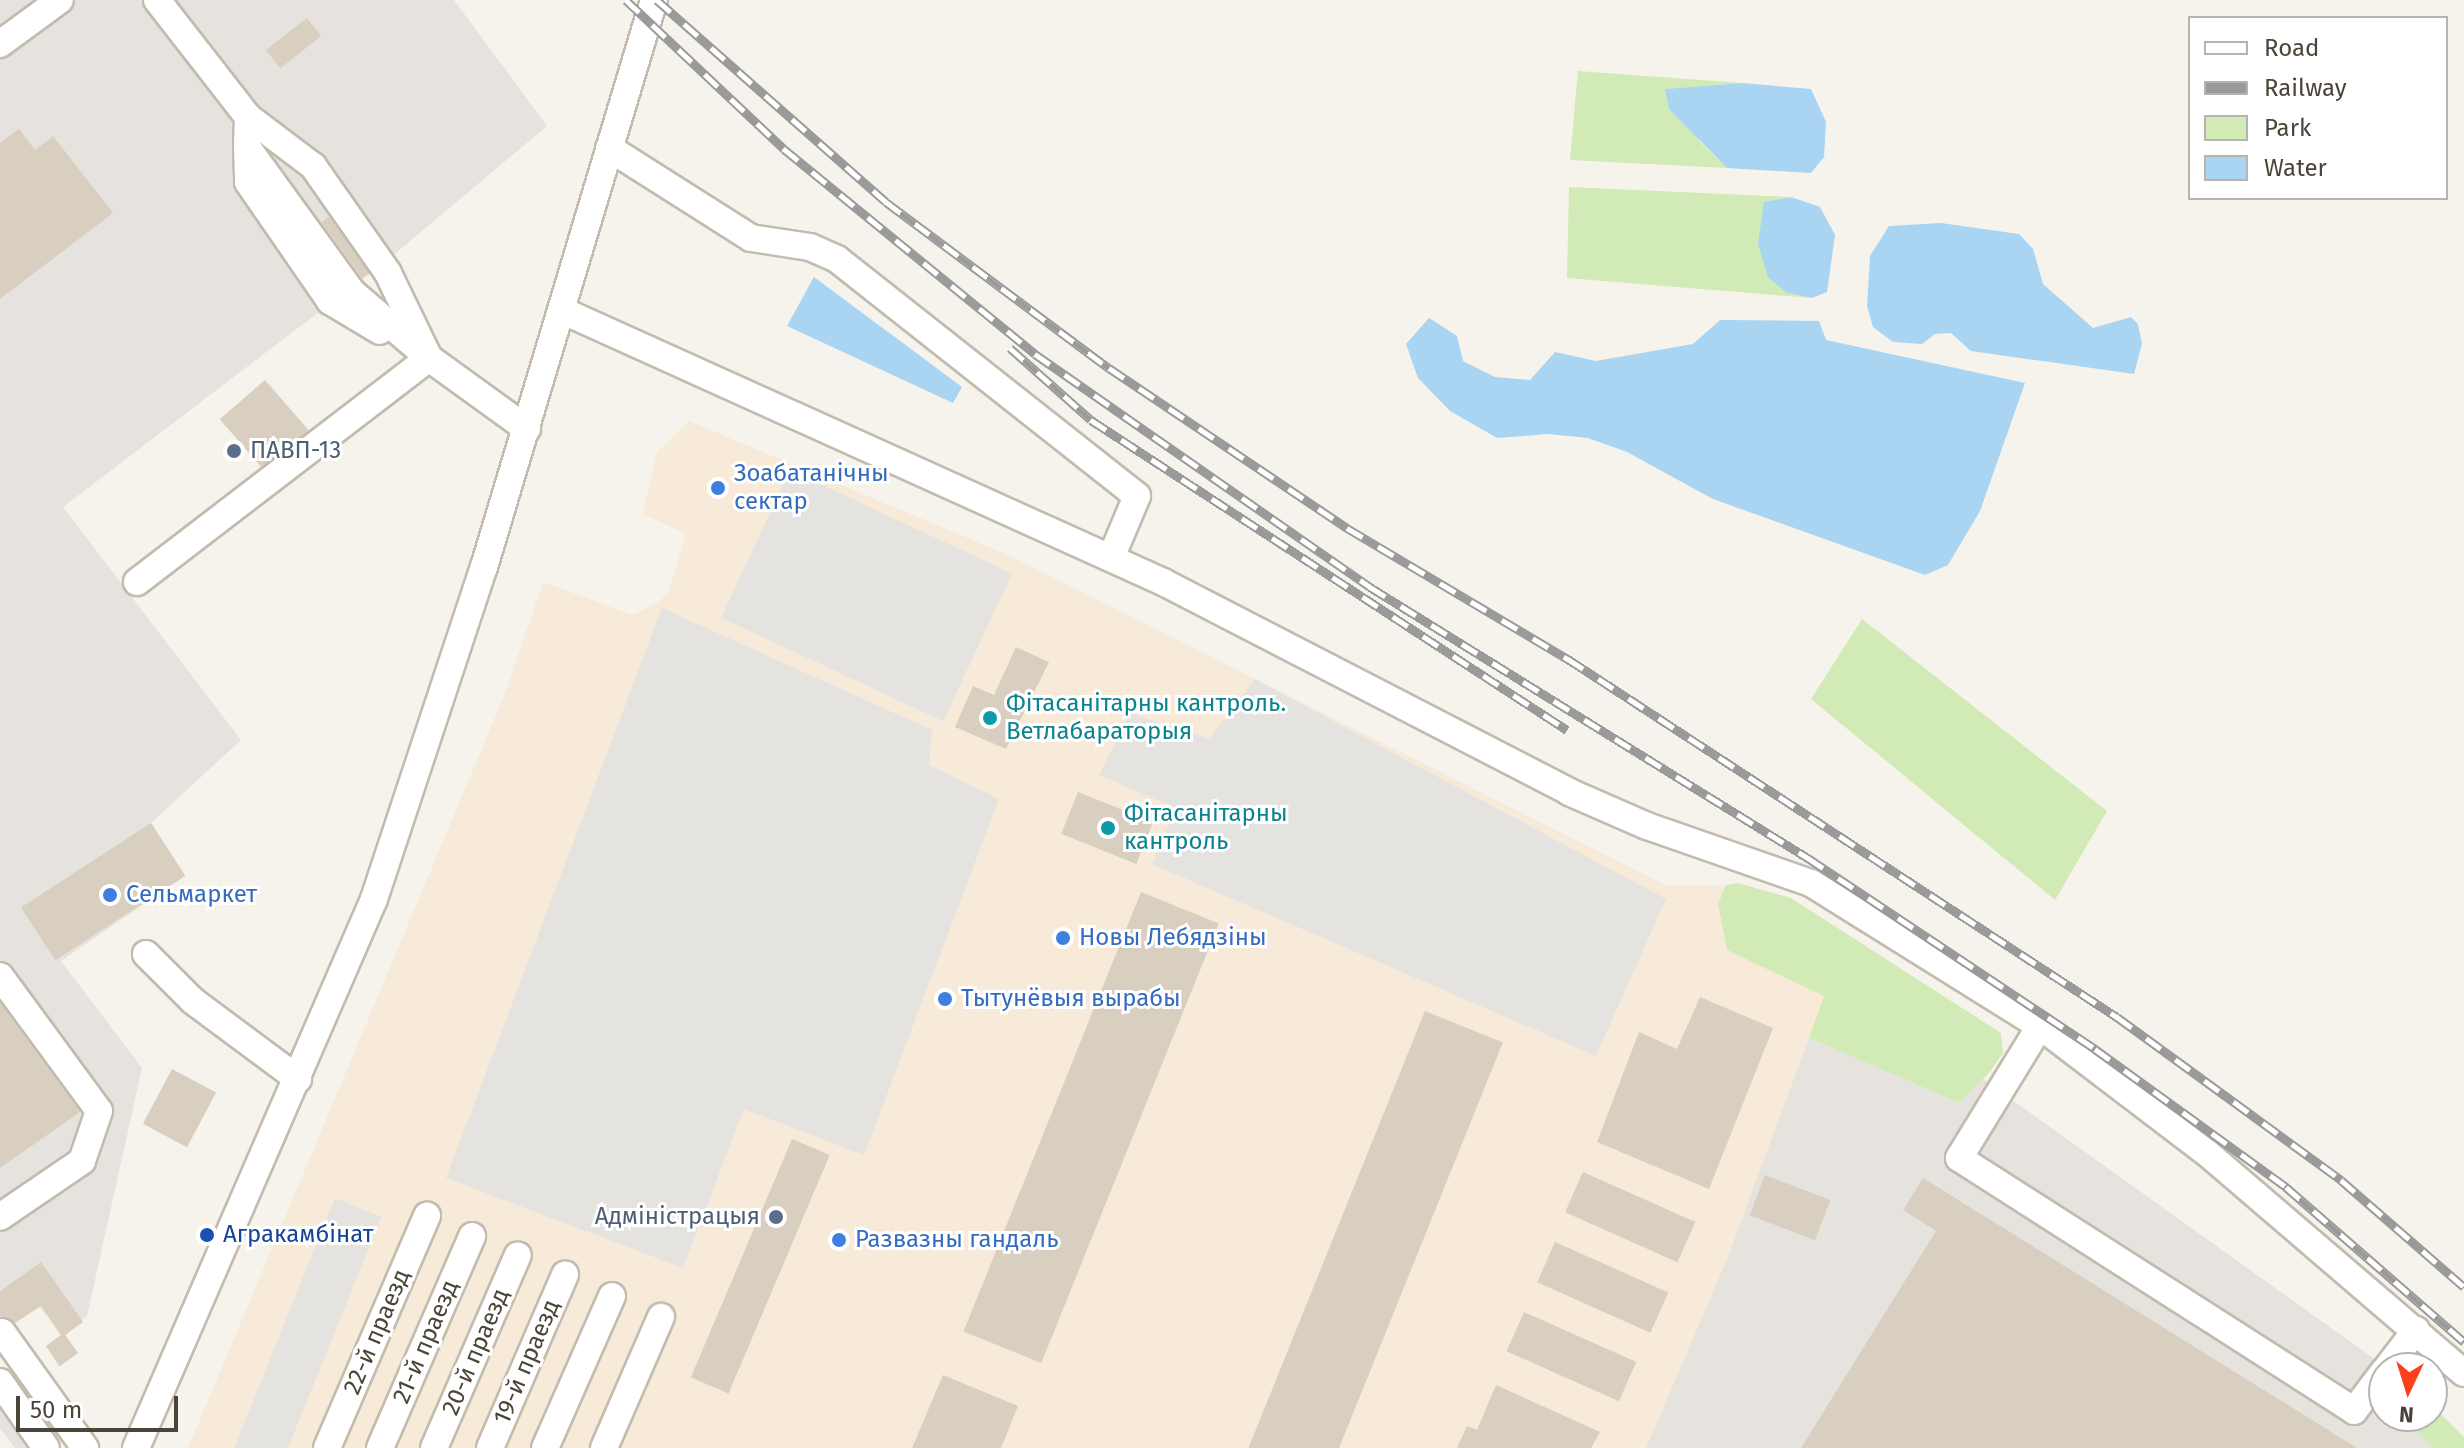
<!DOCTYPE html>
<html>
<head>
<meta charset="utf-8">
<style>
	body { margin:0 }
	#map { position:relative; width:2464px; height:1448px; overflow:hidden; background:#f6f3ec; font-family:"Fira Sans",sans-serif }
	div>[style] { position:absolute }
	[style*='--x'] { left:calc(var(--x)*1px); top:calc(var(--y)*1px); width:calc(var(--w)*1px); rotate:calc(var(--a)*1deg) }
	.commercial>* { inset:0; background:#f7ead8 }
	.industrial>* { inset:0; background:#e6e2dd }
	.green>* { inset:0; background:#d2eab5 }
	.parking>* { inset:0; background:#e5e3e0; transform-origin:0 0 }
	.water>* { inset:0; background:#a9d4f2 }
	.building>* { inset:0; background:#d8cfc1; transform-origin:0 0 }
	.roads { filter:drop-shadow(2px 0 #c2bbae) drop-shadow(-2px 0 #c2bbae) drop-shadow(0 2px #c2bbae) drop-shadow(0 -2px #c2bbae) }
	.minor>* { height:26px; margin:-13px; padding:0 13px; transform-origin:13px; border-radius:13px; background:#fff }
	.rail>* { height:9px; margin-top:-4.5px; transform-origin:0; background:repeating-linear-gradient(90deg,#fff 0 18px,#9a9a9a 0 36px); box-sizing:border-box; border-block:2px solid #9a9a9a }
	.dots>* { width:22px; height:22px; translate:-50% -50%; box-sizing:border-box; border:4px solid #fff; border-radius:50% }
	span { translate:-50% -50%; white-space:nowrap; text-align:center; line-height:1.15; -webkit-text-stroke:6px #fff; paint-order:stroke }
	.service-label { font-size:24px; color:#4e5e75 }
	.left { translate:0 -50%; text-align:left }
	.right { translate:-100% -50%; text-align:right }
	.shop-label { font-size:24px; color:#366cbe }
	.culture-label { font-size:24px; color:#0d838f }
	.transit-label { font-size:24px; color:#164399 }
	.street-label { font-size:24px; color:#4b4439 }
	.legend { position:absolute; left:2188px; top:16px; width:260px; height:184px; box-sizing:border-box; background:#fff; border:2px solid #b7b4b0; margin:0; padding:10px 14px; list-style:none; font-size:24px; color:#4b4439 }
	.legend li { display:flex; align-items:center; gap:16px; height:40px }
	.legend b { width:40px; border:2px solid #b7b4b0 }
	.north { position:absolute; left:2368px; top:1352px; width:80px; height:80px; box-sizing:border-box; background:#fff; border:2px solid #b7b4b0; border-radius:50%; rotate:184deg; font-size:22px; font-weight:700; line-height:32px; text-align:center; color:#4b4439 }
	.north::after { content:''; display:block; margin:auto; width:28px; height:36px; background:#fc3f1d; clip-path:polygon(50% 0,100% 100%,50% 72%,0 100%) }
	.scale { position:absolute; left:16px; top:1396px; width:162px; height:36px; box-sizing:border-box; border:4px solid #4b4439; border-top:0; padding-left:10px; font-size:24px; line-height:28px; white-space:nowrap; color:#4b4439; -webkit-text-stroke:6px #fff; paint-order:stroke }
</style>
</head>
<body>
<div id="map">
	<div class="commercial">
		<div style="clip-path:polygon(689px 421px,1006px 554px,1666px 885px,1726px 885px,1718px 905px,1727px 950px,1825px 996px,1727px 1259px,1646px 1448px,188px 1448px,504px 696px,543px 582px,633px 615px,659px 602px,669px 591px,686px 534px,643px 514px,657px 452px)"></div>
	</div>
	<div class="industrial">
		<div style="clip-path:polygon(0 0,454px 0,547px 126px,390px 258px,63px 507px,241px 740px,151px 823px,185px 876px,61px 961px,142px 1068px,87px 1316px,65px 1335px,78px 1353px,59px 1367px,46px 1346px,61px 1335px,36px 1302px,0 1334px)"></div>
		<div style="clip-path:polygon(1809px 1038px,1959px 1103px,1983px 1079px,2387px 1368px,2384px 1416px,2431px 1416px,2455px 1448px,1646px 1448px,1727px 1259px)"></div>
	</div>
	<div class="green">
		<div style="clip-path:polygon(1578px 71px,1742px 83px,1666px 89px,1701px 143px,1727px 168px,1570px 160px)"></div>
		<div style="clip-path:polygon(1569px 187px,1791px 197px,1764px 202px,1787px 293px,1812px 298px,1567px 278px)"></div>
		<div style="clip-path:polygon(1862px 619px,2107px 811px,2055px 900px,1811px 699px)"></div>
		<div style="clip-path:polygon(1738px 883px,1791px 898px,2001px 1033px,2003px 1053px,1989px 1073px,1959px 1103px,1809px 1038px,1824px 996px,1727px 950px,1718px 904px,1726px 885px)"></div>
		<div style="clip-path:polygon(2433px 1406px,2464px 1437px,2464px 1448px,2433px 1448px,2412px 1427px,2423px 1416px,2432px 1416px)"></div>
	</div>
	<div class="parking">
		<div style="left:790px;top:470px;width:245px;height:163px;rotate:25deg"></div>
		<div style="clip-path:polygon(662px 608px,932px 730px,929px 765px,999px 799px,864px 1155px,744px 1109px,683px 1268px,446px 1178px)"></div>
		<div style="clip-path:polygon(1255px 679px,1666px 899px,1596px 1056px,1152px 864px,1176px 808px,1099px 775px,1130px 713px,1209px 739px)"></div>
		<div style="left:335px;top:1198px;width:50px;height:272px;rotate:22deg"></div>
		<div style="clip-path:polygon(0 1394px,39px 1448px,15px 1448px,0 1428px)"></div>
	</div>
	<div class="water">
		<div style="clip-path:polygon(1742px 83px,1811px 89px,1826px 122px,1824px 157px,1811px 173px,1727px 168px,1669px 109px,1665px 89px)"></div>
		<div style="clip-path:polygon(1791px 197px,1820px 207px,1835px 235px,1827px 292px,1812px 298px,1787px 293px,1768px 277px,1758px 244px,1764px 202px)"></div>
		<div style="clip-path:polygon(1941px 223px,2019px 234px,2033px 249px,2043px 284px,2093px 328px,2131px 317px,2138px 324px,2142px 344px,2134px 374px,1971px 351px,1951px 333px,1935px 334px,1922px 344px,1893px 342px,1873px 327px,1867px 306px,1870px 256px,1889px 226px)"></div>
		<div style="clip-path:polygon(814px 277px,962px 387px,953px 403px,787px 326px)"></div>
		<div style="clip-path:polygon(1429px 318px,1457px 336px,1463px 361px,1495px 377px,1530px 380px,1555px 352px,1596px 361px,1693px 344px,1720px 320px,1819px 321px,1826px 340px,2025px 383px,1980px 511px,1948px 565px,1925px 575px,1713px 499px,1627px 452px,1588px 438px,1548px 434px,1497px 438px,1450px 411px,1418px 378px,1406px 344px)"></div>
	</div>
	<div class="building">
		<div style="left:307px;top:18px;width:23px;height:52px;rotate:52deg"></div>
		<div style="clip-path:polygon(19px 129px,35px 150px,53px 136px,113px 213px,0 299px,0 143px)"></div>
		<div style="left:329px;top:217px;width:69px;height:9px;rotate:54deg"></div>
		<div style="left:265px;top:380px;width:67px;height:60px;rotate:49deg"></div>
		<div style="clip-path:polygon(1016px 647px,1049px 662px,1006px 749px,955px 727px,973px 686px,994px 695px)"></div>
		<div style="left:1078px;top:792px;width:81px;height:45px;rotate:22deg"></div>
		<div style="left:151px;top:823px;width:63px;height:155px;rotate:57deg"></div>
		<div style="left:1141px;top:892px;width:84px;height:474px;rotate:22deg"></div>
		<div style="clip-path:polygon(1700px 997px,1773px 1028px,1709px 1189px,1597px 1142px,1639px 1032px,1677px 1049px)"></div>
		<div style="clip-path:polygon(0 1003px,80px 1112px,0 1168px)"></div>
		<div style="left:1425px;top:1011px;width:84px;height:472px;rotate:22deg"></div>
		<div style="left:172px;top:1069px;width:50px;height:62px;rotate:28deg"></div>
		<div style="left:792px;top:1139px;width:41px;height:259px;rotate:23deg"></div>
		<div style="left:1583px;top:1172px;width:123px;height:44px;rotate:24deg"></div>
		<div style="left:1765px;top:1175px;width:70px;height:43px;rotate:21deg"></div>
		<div style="clip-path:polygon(1923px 1178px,2357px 1448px,1801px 1448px,1936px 1231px,1903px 1210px)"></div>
		<div style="left:1555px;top:1242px;width:124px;height:44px;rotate:24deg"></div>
		<div style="clip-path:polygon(41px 1262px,83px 1322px,65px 1335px,78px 1353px,60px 1366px,46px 1346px,61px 1335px,41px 1306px,15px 1323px,0 1316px,0 1291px)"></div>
		<div style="left:1524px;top:1312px;width:123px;height:43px;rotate:24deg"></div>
		<div style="clip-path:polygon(943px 1375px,1018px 1406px,1001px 1448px,912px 1448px)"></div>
		<div style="clip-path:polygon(1496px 1385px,1600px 1432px,1591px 1448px,1457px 1448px,1467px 1426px,1477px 1430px)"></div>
	</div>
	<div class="roads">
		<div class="minor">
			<div style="--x:157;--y:0;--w:148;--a:52.1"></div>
			<div style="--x:248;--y:117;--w:30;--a:92"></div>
			<div style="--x:247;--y:147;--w:179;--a:54.1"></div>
			<div style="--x:352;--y:292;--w:101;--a:40.6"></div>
			<div style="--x:429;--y:358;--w:121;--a:35.9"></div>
			<div style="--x:0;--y:44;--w:74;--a:-36.3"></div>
			<div style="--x:247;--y:148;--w:34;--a:88"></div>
			<div style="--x:248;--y:182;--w:145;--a:55.4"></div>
			<div style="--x:330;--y:301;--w:58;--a:31"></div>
			<div style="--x:609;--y:148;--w:168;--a:32.4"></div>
			<div style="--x:751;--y:238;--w:60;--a:8.7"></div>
			<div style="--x:810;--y:247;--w:30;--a:24"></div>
			<div style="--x:837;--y:259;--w:382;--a:38.3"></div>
			<div style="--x:1137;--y:496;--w:67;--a:112.8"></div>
			<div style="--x:561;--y:310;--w:661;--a:24.31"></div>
			<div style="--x:1163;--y:582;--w:457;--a:27.3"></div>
			<div style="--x:1569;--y:792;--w:85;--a:23.6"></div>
			<div style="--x:1647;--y:826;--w:174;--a:19.2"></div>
			<div style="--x:1811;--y:883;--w:270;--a:32"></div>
			<div style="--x:2040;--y:1026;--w:210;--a:37.3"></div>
			<div style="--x:2207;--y:1153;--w:338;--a:40.6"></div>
			<div style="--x:137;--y:582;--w:368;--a:-37.5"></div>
			<div style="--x:429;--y:358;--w:94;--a:-115.8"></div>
			<div style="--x:388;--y:273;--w:131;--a:-125"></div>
			<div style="--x:313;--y:166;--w:81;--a:-143"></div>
			<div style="--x:146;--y:954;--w:66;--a:45"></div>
			<div style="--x:193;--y:1001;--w:131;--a:36.6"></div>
			<div style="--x:0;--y:976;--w:167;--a:53.7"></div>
			<div style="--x:99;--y:1111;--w:53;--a:108.8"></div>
			<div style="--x:82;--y:1161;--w:99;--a:145.7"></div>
			<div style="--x:2040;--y:1026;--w:155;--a:121.5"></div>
			<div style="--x:1959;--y:1158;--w:469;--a:32.6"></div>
			<div style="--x:2354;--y:1411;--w:50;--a:-53.1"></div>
			<div style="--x:2;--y:1332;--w:143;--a:54.4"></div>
			<div style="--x:2387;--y:1368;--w:48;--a:-52.7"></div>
			<div style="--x:0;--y:1382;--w:80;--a:55.1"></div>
			<div style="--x:136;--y:1448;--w:598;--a:-66.56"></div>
			<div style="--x:374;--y:899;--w:350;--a:-71.7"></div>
			<div style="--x:484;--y:567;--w:592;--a:-73.31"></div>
			<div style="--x:327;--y:1448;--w:253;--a:-66.7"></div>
			<div style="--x:380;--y:1448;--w:231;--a:-66.5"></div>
			<div style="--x:434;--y:1448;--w:210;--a:-66.5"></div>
			<div style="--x:490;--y:1448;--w:189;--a:-66.6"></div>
			<div style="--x:545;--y:1448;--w:166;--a:-66.2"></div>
			<div style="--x:604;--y:1448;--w:143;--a:-66.5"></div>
		</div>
	</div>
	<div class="rail">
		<div style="--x:626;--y:0;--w:217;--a:43.3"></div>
		<div style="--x:784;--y:149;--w:324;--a:39.2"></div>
		<div style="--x:1035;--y:354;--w:408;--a:34.8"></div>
		<div style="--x:1370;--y:587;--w:515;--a:31.75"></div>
		<div style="--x:1808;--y:858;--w:345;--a:33.6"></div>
		<div style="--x:2095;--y:1049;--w:236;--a:35.8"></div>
		<div style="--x:2286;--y:1187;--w:236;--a:41"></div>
		<div style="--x:657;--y:0;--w:305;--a:41.4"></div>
		<div style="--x:886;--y:202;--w:278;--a:36.7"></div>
		<div style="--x:1109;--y:368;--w:287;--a:33.9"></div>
		<div style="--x:1347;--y:528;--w:257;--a:30.7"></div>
		<div style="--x:1568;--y:659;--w:655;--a:33.11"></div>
		<div style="--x:2117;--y:1017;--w:277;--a:36"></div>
		<div style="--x:2341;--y:1180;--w:163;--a:41"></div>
		<div style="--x:1010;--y:348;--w:108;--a:41.6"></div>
		<div style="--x:1091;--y:420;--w:568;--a:33.07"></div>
	</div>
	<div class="dots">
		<div style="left:234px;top:451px;background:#5c6f8a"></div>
		<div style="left:718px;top:488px;background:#3f7fe0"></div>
		<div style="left:990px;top:718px;background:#0f9aa8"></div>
		<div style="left:1108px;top:828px;background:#0f9aa8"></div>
		<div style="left:110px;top:895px;background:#3f7fe0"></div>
		<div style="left:1063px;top:938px;background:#3f7fe0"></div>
		<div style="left:945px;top:999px;background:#3f7fe0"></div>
		<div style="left:776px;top:1217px;background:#5c6f8a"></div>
		<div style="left:207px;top:1235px;background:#1a4fb4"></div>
		<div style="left:839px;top:1240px;background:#3f7fe0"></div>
	</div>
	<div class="service-label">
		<span class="left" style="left:250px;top:451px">ПАВП-13</span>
		<span class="right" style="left:760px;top:1217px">Адміністрацыя</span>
	</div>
	<div class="shop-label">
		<span class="left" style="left:734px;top:488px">Зоабатанічны<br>сектар</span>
		<span class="left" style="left:126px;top:895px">Сельмаркет</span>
		<span class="left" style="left:1079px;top:938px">Новы Лебядзіны</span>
		<span class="left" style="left:961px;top:999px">Тытунёвыя вырабы</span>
		<span class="left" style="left:855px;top:1240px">Развазны гандаль</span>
	</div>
	<div class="culture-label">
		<span class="left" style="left:1006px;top:718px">Фітасанітарны кантроль.<br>Ветлабараторыя</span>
		<span class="left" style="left:1124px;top:828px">Фітасанітарны<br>кантроль</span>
	</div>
	<div class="transit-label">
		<span class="left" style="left:223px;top:1235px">Агракамбінат</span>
	</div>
	<div class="street-label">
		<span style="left:377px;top:1332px;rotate:-67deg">22-й праезд</span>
		<span style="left:426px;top:1342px;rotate:-67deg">21-й праезд</span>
		<span style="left:476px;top:1352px;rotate:-67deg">20-й праезд</span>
		<span style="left:527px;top:1362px;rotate:-67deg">19-й праезд</span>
	</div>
	<ul class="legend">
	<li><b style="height:10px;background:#fff"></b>Road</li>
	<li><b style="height:10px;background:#9a9a9a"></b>Railway</li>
	<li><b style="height:22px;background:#d2eab5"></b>Park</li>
	<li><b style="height:22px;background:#a9d4f2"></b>Water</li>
	</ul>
	<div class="north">N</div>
	<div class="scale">50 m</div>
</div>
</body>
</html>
